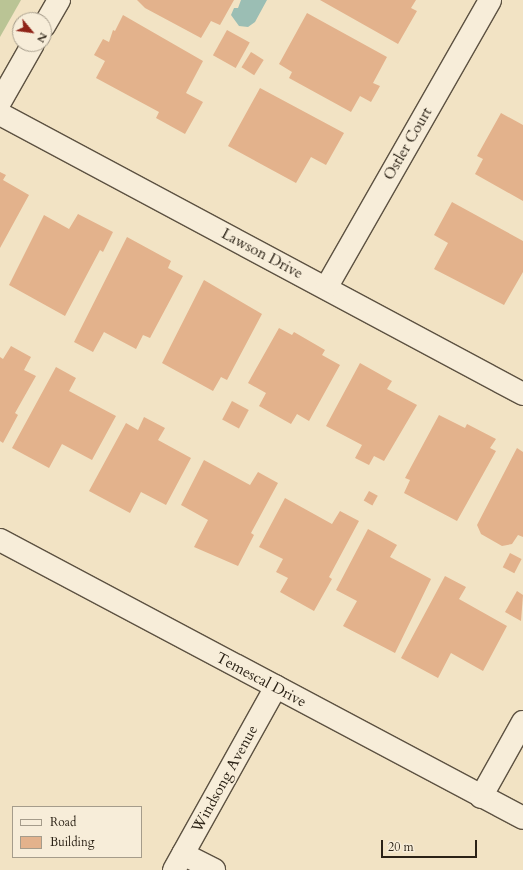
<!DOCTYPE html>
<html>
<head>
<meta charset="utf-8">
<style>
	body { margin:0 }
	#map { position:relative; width:523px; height:870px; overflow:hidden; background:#f2e3c4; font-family:Cardo,serif }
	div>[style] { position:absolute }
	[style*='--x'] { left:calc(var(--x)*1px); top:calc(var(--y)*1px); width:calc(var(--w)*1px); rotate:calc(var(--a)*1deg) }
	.green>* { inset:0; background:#bac495 }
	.water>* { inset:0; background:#9bbeb4 }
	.building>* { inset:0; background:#e3b28c; transform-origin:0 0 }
	.roads { filter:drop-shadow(1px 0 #5d5242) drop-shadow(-1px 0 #5d5242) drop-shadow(0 1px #5d5242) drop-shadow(0 -1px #5d5242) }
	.minor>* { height:22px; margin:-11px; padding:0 11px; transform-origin:11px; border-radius:11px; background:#f7edd9 }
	span { translate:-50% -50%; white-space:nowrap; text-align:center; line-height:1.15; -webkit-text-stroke:3.5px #f7edd9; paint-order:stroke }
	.street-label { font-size:15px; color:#2b2216 }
	.legend { position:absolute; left:12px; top:806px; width:130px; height:52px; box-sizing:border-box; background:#f7edd9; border:1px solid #a59c8b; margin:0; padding:5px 7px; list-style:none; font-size:12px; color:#2b2216 }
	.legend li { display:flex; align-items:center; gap:8px; height:20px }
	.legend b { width:20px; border:1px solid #a59c8b }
	.north { position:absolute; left:12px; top:12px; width:40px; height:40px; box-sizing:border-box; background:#f7edd9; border:1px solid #a59c8b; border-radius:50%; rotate:119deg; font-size:11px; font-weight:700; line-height:16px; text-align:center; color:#2b2216 }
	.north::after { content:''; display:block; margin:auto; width:14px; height:18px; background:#8f2418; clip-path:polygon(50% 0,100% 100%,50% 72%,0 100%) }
	.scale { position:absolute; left:381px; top:840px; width:96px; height:18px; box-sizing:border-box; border:2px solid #2b2216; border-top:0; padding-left:5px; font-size:12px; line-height:14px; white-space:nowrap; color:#2b2216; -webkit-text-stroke:3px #f7edd9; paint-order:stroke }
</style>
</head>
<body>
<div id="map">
	<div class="green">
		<div style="clip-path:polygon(0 0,21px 0,0 37px)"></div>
	</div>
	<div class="water">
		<div style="clip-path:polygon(241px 0,267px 0,255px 22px,248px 27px,239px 26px,231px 15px,234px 8px,238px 8px)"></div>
	</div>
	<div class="building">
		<div style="clip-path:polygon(137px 0,234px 0,220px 25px,211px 21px,201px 38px,145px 8px)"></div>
		<div style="clip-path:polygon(320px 0,416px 0,411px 8px,417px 11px,398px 44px)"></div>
		<div style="clip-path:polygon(307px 13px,387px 57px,373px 83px,380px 86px,371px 102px,360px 96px,351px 112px,289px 78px,292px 72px,279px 64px)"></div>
		<div style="clip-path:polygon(123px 15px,203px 61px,186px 93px,203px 102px,185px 134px,156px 118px,159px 112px,96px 78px,105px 61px,94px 55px,103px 39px,109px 42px,113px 30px,115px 31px)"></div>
		<div style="left:227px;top:30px;width:26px;height:29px;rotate:29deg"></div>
		<div style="left:251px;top:52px;width:15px;height:18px;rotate:32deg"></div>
		<div style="clip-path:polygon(260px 88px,344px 133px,326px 165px,311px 157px,296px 183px,228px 146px)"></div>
		<div style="clip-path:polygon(501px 113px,523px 125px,523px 201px,475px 174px,483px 159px,477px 156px)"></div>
		<div style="clip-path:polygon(0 172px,6px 175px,3px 180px,29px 195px,0 248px)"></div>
		<div style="clip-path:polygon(452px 202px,523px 241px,523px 272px,504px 305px,434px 269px,448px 243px,434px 235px)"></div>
		<div style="clip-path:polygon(78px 214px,113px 232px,103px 252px,100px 250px,65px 316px,9px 285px,44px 215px,69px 229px)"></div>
		<div style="clip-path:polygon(127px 237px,171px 261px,168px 268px,183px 276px,150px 338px,143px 335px,136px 349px,104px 332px,93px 352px,74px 342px)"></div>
		<div style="clip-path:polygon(204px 280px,262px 314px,227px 380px,221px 377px,213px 391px,162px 363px)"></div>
		<div style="clip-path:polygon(279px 328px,292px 335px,294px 332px,325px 350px,322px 355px,340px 365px,309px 421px,297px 414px,291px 424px,259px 406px,266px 393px,248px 383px)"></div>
		<div style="clip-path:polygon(11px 346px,31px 357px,24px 370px,36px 376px,15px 413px,18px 415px,3px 443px,0 441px,0 357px,3px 359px)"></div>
		<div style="clip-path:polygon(360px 363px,392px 381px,387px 389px,417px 405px,384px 461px,374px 456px,369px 465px,355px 458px,362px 445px,326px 426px)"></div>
		<div style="clip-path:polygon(56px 367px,76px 378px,69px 391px,116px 416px,92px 460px,62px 444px,49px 468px,12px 448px)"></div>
		<div style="left:232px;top:401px;width:19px;height:21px;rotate:28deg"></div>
		<div style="clip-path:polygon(439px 415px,465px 428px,467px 424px,496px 439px,490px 448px,496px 451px,457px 521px,404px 493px,410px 480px,405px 478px)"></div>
		<div style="clip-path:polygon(144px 417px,165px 428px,158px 440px,191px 458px,166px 505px,141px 492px,130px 513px,89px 491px,126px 423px,138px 430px)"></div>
		<div style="clip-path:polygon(517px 448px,523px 452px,523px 537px,518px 535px,512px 544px,502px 546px,481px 534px,477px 525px)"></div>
		<div style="clip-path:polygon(204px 460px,250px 485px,258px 472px,278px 483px,251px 533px,254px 535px,238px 566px,194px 547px,208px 520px,181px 505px)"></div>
		<div style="left:369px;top:491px;width:10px;height:11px;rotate:29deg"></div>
		<div style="clip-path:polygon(285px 498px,332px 524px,340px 511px,359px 521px,329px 577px,332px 579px,314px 611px,280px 592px,288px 578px,276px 572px,283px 559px,259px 547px)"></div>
		<div style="clip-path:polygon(368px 529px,397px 545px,390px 557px,431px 579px,395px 653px,343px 626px,357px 601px,336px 590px)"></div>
		<div style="left:510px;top:553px;width:13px;height:16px;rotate:27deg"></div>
		<div style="clip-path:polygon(445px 576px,466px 587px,459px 599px,507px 626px,483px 671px,451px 653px,438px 678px,401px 658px)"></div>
		<div style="clip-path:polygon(517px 591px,523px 595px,521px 621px,505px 612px)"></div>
	</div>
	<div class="roads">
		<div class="minor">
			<div style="--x:44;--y:26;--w:30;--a:-60"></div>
			<div style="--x:0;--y:102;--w:67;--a:-60.4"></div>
			<div style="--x:0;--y:114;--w:593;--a:28.16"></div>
			<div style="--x:326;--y:288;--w:331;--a:-60.3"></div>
			<div style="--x:0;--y:540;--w:592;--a:27.99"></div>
			<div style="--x:481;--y:797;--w:86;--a:-60.8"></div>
			<div style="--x:183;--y:854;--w:35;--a:27"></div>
			<div style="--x:174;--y:870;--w:210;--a:-60.9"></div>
		</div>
	</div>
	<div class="street-label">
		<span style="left:408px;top:144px;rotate:-60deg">Ostler Court</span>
		<span style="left:262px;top:254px;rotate:28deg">Lawson Drive</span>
		<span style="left:261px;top:680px;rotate:28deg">Temescal Drive</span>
		<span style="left:225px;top:779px;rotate:-61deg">Windsong Avenue</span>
	</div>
	<ul class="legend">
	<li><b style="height:5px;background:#f7edd9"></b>Road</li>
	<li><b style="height:11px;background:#e3b28c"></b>Building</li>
	</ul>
	<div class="north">N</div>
	<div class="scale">20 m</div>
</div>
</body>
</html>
